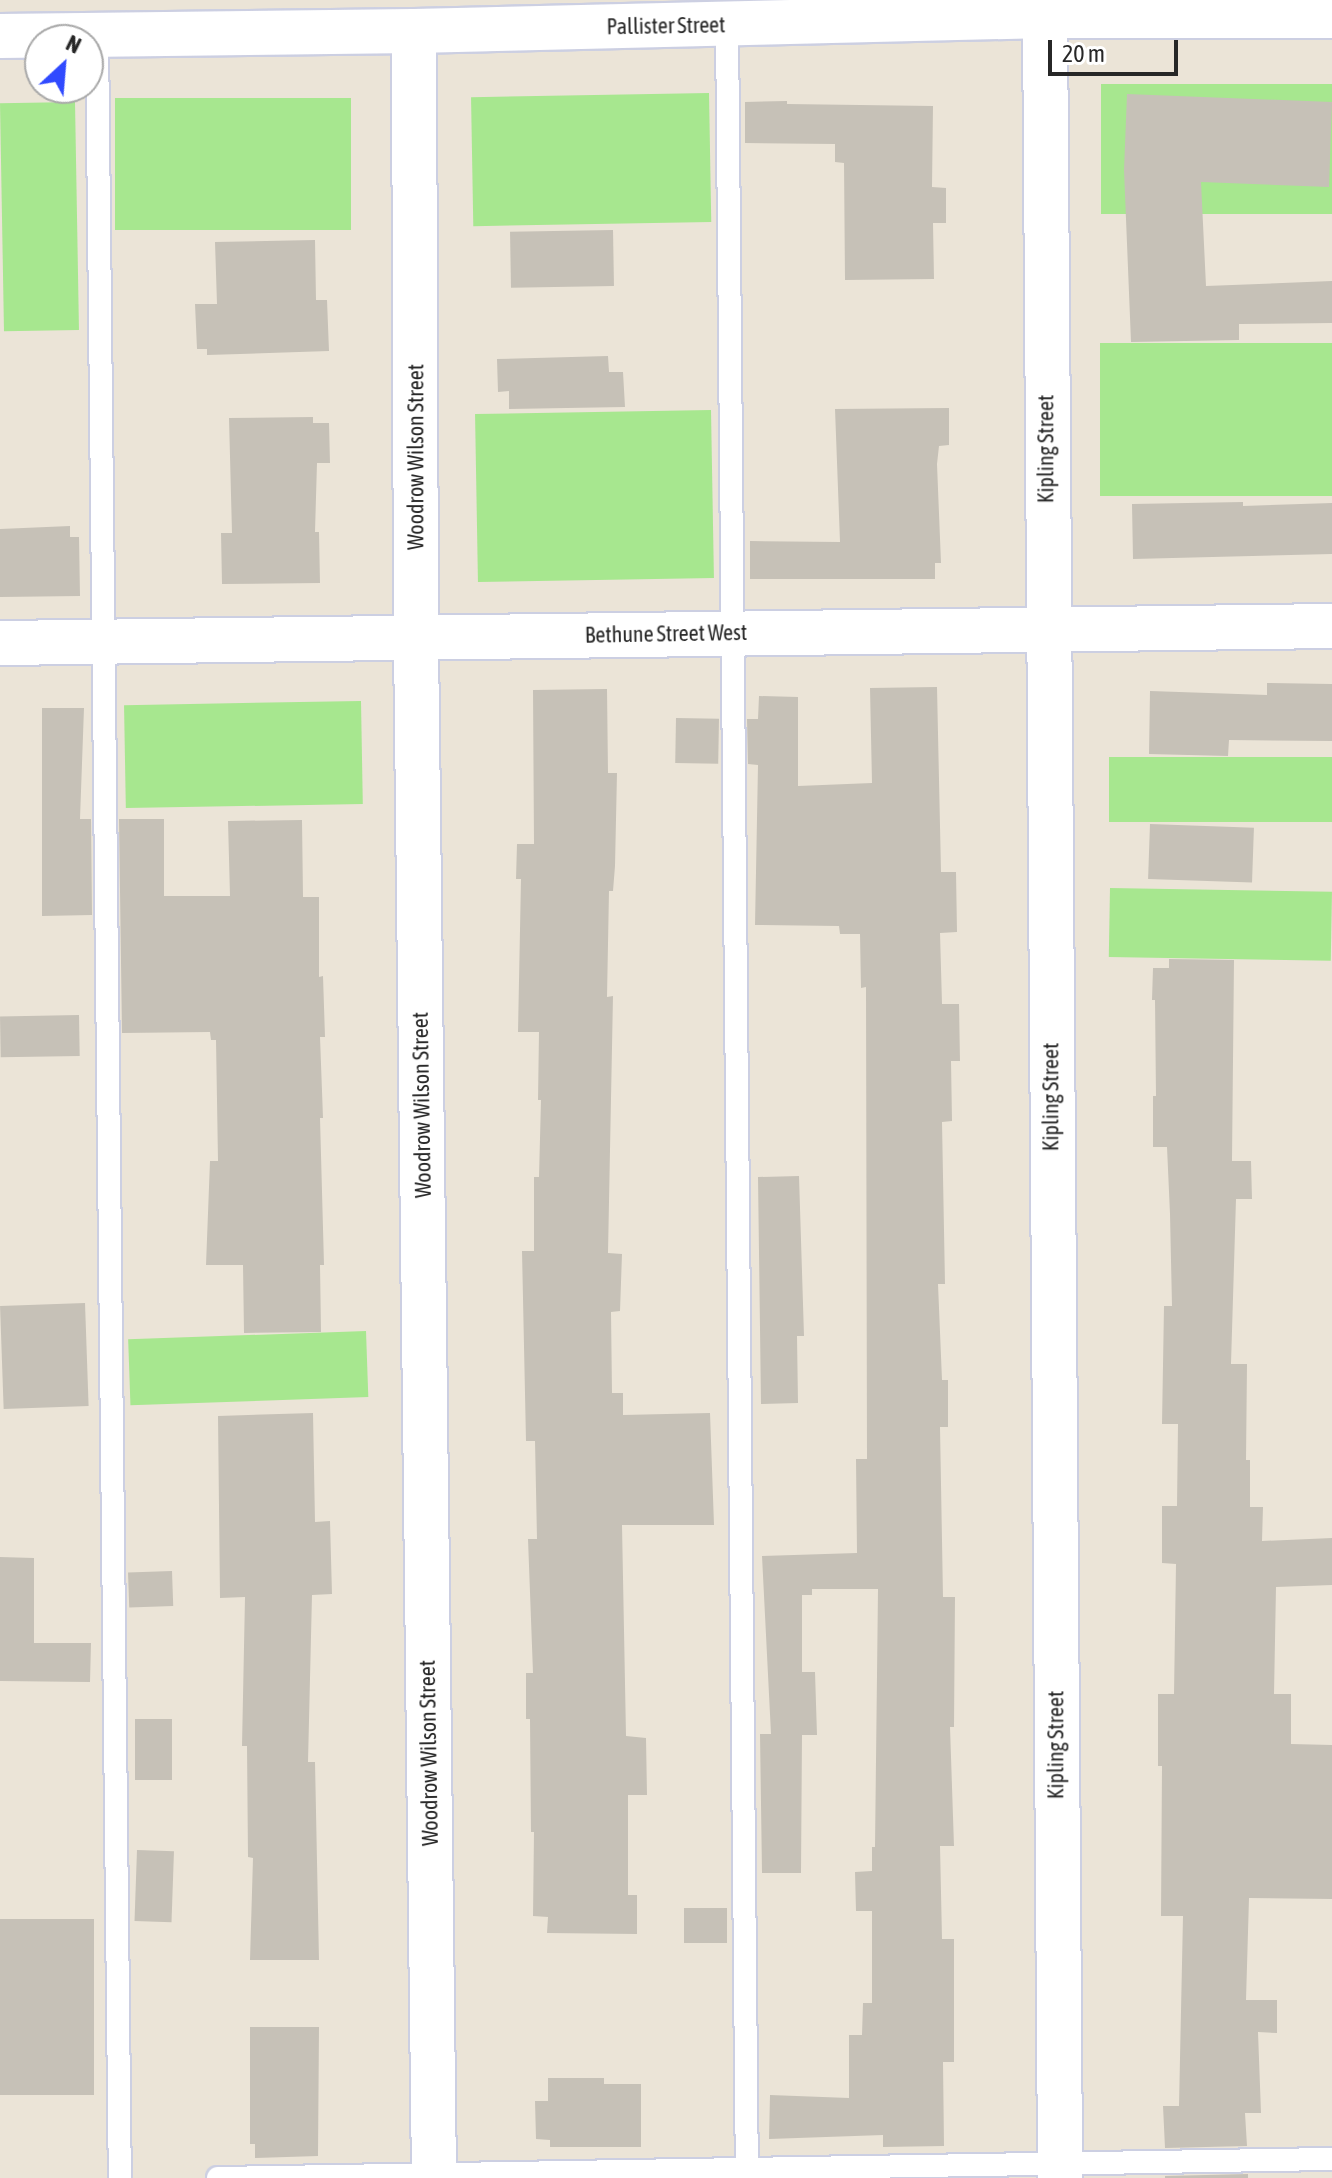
<!DOCTYPE html>
<html>
<head>
<meta charset="utf-8">
<style>
	body { margin:0 }
	#map { position:relative; width:1332px; height:2178px; overflow:hidden; background:#ebe4d7; font-family:"Asap Condensed",sans-serif }
	div>[style] { position:absolute }
	[style*='--x'] { left:calc(var(--x)*1px); top:calc(var(--y)*1px); width:calc(var(--w)*1px); rotate:calc(var(--a)*1deg) }
	.green>* { inset:0; background:#a7e78f; transform-origin:0 0 }
	.building>* { inset:0; background:#c6c1b7; transform-origin:0 0 }
	.roads { filter:drop-shadow(2px 0 #cccfe2) drop-shadow(-2px 0 #cccfe2) drop-shadow(0 2px #cccfe2) drop-shadow(0 -2px #cccfe2) }
	.lane>* { height:22px; margin:-11px; padding:0 11px; transform-origin:11px; border-radius:11px; background:#fff }
	.street>* { height:44px; margin:-22px; padding:0 22px; transform-origin:22px; border-radius:22px; background:#fff }
	span { translate:-50% -50%; white-space:nowrap; text-align:center; line-height:1.15; -webkit-text-stroke:6px #fff; paint-order:stroke }
	.street-label { font-size:22px; color:#272727 }
	.north { position:absolute; left:24px; top:24px; width:80px; height:80px; box-sizing:border-box; background:#fff; border:2px solid #a9a9a9; border-radius:50%; rotate:26deg; font-size:22px; font-weight:700; line-height:32px; text-align:center; color:#272727 }
	.north::after { content:''; display:block; margin:auto; width:28px; height:36px; background:#304aff; clip-path:polygon(50% 0,100% 100%,50% 72%,0 100%) }
	.scale { position:absolute; left:1048px; top:40px; width:130px; height:36px; box-sizing:border-box; border:4px solid #272727; border-top:0; padding-left:10px; font-size:24px; line-height:28px; white-space:nowrap; color:#272727; -webkit-text-stroke:6px #fff; paint-order:stroke }
</style>
</head>
<body>
<div id="map">
	<div class="green">
		<div style="left:1101px;top:84px;width:231px;height:130px"></div>
		<div style="left:709px;top:93px;width:129px;height:238px;rotate:89deg"></div>
		<div style="left:351px;top:98px;width:132px;height:236px;rotate:90deg"></div>
		<div style="left:75px;top:102px;width:228px;height:75px;rotate:89deg"></div>
		<div style="left:1100px;top:343px;width:232px;height:153px"></div>
		<div style="left:711px;top:410px;width:168px;height:236px;rotate:89deg"></div>
		<div style="left:361px;top:701px;width:103px;height:237px;rotate:89deg"></div>
		<div style="left:1109px;top:757px;width:223px;height:65px"></div>
		<div style="left:1110px;top:888px;width:222px;height:69px;rotate:1deg"></div>
		<div style="left:366px;top:1331px;width:66px;height:238px;rotate:88deg"></div>
	</div>
	<div class="building">
		<div style="clip-path:polygon(1127px 94px,1332px 102px,1329px 187px,1201px 182px,1206px 286px,1332px 281px,1332px 323px,1239px 324px,1239px 340px,1131px 342px,1124px 170px)"></div>
		<div style="clip-path:polygon(787px 101px,787px 104px,933px 106px,932px 187px,946px 188px,946px 223px,933px 223px,934px 279px,845px 280px,844px 163px,835px 162px,835px 144px,745px 143px,745px 102px)"></div>
		<div style="left:613px;top:230px;width:56px;height:103px;rotate:89deg"></div>
		<div style="clip-path:polygon(315px 240px,316px 300px,327px 300px,329px 351px,207px 355px,207px 349px,197px 349px,195px 304px,217px 304px,215px 242px)"></div>
		<div style="clip-path:polygon(608px 356px,609px 372px,623px 372px,625px 407px,509px 409px,509px 391px,498px 392px,497px 359px)"></div>
		<div style="clip-path:polygon(949px 408px,949px 445px,939px 446px,937px 464px,941px 563px,935px 563px,935px 579px,750px 579px,750px 541px,840px 542px,835px 409px)"></div>
		<div style="clip-path:polygon(313px 417px,313px 423px,329px 423px,330px 463px,317px 463px,315px 532px,319px 532px,320px 583px,222px 584px,221px 533px,232px 533px,229px 418px)"></div>
		<div style="clip-path:polygon(1243px 502px,1243px 506px,1332px 503px,1332px 554px,1133px 559px,1132px 504px)"></div>
		<div style="clip-path:polygon(70px 526px,70px 537px,79px 537px,80px 596px,0 597px,0 529px)"></div>
		<div style="clip-path:polygon(1267px 683px,1332px 684px,1332px 741px,1229px 740px,1228px 756px,1149px 754px,1150px 691px,1267px 695px)"></div>
		<div style="clip-path:polygon(937px 687px,941px 872px,956px 872px,957px 932px,940px 933px,942px 1004px,959px 1004px,960px 1061px,951px 1061px,952px 1121px,942px 1122px,945px 1284px,938px 1284px,942px 1380px,948px 1380px,948px 1427px,940px 1427px,943px 1597px,955px 1597px,954px 1727px,950px 1727px,954px 1846px,940px 1846px,942px 1939px,954px 1939px,954px 2062px,943px 2062px,944px 2146px,883px 2147px,883px 2135px,769px 2139px,770px 2095px,849px 2098px,849px 2035px,862px 2035px,863px 2003px,872px 2003px,872px 1911px,856px 1911px,855px 1872px,872px 1871px,872px 1847px,875px 1847px,878px 1589px,812px 1589px,812px 1595px,802px 1595px,802px 1672px,815px 1672px,817px 1735px,802px 1735px,801px 1873px,762px 1873px,760px 1734px,771px 1734px,762px 1556px,857px 1553px,856px 1459px,867px 1459px,866px 987px,861px 988px,860px 934px,840px 934px,839px 926px,755px 925px,758px 765px,748px 764px,747px 719px,758px 719px,759px 696px,798px 697px,798px 786px,872px 783px,870px 688px)"></div>
		<div style="clip-path:polygon(607px 689px,608px 773px,617px 773px,615px 866px,613px 891px,609px 891px,607px 997px,613px 996px,608px 1253px,622px 1254px,620px 1311px,611px 1312px,612px 1393px,623px 1393px,623px 1415px,710px 1413px,714px 1525px,622px 1525px,626px 1736px,646px 1738px,647px 1795px,628px 1795px,628px 1895px,637px 1895px,637px 1934px,547px 1933px,548px 1917px,533px 1916px,534px 1832px,531px 1832px,530px 1719px,526px 1719px,526px 1673px,533px 1673px,528px 1539px,537px 1539px,535px 1441px,526px 1441px,522px 1251px,534px 1251px,534px 1177px,539px 1177px,541px 1100px,538px 1100px,539px 1032px,518px 1032px,521px 879px,516px 879px,517px 844px,534px 844px,533px 690px)"></div>
		<div style="clip-path:polygon(42px 708px,84px 708px,80px 819px,91px 819px,92px 915px,42px 916px)"></div>
		<div style="left:676px;top:718px;width:43px;height:45px;rotate:1deg"></div>
		<div style="clip-path:polygon(119px 819px,164px 819px,164px 896px,230px 896px,228px 821px,302px 820px,303px 897px,319px 897px,319px 977px,323px 976px,325px 1037px,320px 1037px,323px 1118px,320px 1118px,324px 1265px,320px 1265px,321px 1332px,244px 1333px,243px 1265px,206px 1265px,210px 1161px,218px 1161px,216px 1040px,211px 1040px,210px 1032px,122px 1033px)"></div>
		<div style="left:1150px;top:824px;width:104px;height:55px;rotate:2deg"></div>
		<div style="clip-path:polygon(1169px 959px,1234px 960px,1232px 1161px,1251px 1161px,1252px 1199px,1236px 1199px,1231px 1364px,1247px 1364px,1246px 1460px,1250px 1460px,1250px 1507px,1263px 1507px,1262px 1541px,1332px 1538px,1332px 1585px,1276px 1587px,1274px 1694px,1291px 1694px,1291px 1744px,1332px 1745px,1332px 1899px,1249px 1898px,1246px 2000px,1277px 2000px,1277px 2033px,1258px 2032px,1261px 2113px,1245px 2113px,1247px 2146px,1165px 2148px,1163px 2106px,1179px 2106px,1183px 1916px,1161px 1916px,1162px 1766px,1158px 1766px,1158px 1694px,1174px 1694px,1176px 1564px,1162px 1563px,1162px 1506px,1177px 1506px,1178px 1424px,1162px 1424px,1164px 1306px,1172px 1306px,1170px 1214px,1167px 1147px,1153px 1147px,1153px 1096px,1156px 1096px,1155px 1000px,1152px 1000px,1153px 968px,1169px 968px)"></div>
		<div style="left:79px;top:1015px;width:41px;height:79px;rotate:89deg"></div>
		<div style="clip-path:polygon(799px 1176px,804px 1336px,797px 1336px,798px 1403px,761px 1404px,758px 1177px)"></div>
		<div style="left:85px;top:1303px;width:103px;height:85px;rotate:88deg"></div>
		<div style="clip-path:polygon(313px 1413px,315px 1522px,330px 1521px,332px 1594px,312px 1595px,308px 1762px,315px 1762px,319px 1960px,250px 1960px,253px 1858px,248px 1857px,247px 1746px,242px 1746px,245px 1597px,220px 1598px,218px 1416px)"></div>
		<div style="clip-path:polygon(0 1557px,34px 1558px,34px 1643px,91px 1643px,90px 1682px,0 1681px)"></div>
		<div style="left:172px;top:1571px;width:35px;height:44px;rotate:88deg"></div>
		<div style="left:172px;top:1719px;width:61px;height:37px;rotate:90deg"></div>
		<div style="left:137px;top:1850px;width:37px;height:71px;rotate:2deg"></div>
		<div style="left:684px;top:1908px;width:43px;height:35px"></div>
		<div style="left:94px;top:1919px;width:176px;height:94px;rotate:90deg"></div>
		<div style="clip-path:polygon(250px 2027px,319px 2027px,318px 2156px,255px 2158px,255px 2144px,250px 2144px)"></div>
		<div style="clip-path:polygon(548px 2078px,604px 2078px,604px 2084px,641px 2084px,641px 2147px,550px 2147px,550px 2140px,536px 2139px,535px 2101px,548px 2101px)"></div>
		<div style="clip-path:polygon(1248px 2174px,1248px 2178px,1165px 2178px,1165px 2176px)"></div>
	</div>
	<div class="roads">
		<div class="lane">
			<div style="--x:727;--y:24;--w:2145;--a:89.47"></div>
			<div style="--x:97;--y:34;--w:2144;--a:89.39"></div>
			<div style="--x:218;--y:2178;--w:1114;--a:-0.98"></div>
		</div>
		<div class="street">
			<div style="--x:1045;--y:16;--w:2162;--a:89.6"></div>
			<div style="--x:414;--y:31;--w:609;--a:89.81"></div>
			<div style="--x:416;--y:640;--w:1538;--a:89.33"></div>
			<div style="--x:0;--y:36;--w:414;--a:-0.7"></div>
			<div style="--x:414;--y:31;--w:631;--a:-1.36"></div>
			<div style="--x:1045;--y:16;--w:287;--a:0"></div>
			<div style="--x:0;--y:643;--w:1332;--a:-0.73"></div>
		</div>
	</div>
	<div class="street-label">
		<span style="left:666px;top:26px;rotate:-1deg">Pallister Street</span>
		<span style="left:1046px;top:449px;rotate:-90deg">Kipling Street</span>
		<span style="left:416px;top:457px;rotate:-90deg">Woodrow Wilson Street</span>
		<span style="left:666px;top:634px;rotate:-1deg">Bethune Street West</span>
		<span style="left:1051px;top:1097px;rotate:-90deg">Kipling Street</span>
		<span style="left:422px;top:1105px;rotate:-91deg">Woodrow Wilson Street</span>
		<span style="left:1056px;top:1745px;rotate:-90deg">Kipling Street</span>
		<span style="left:429px;top:1753px;rotate:-91deg">Woodrow Wilson Street</span>
	</div>
	<div class="north">N</div>
	<div class="scale">20 m</div>
</div>
</body>
</html>
